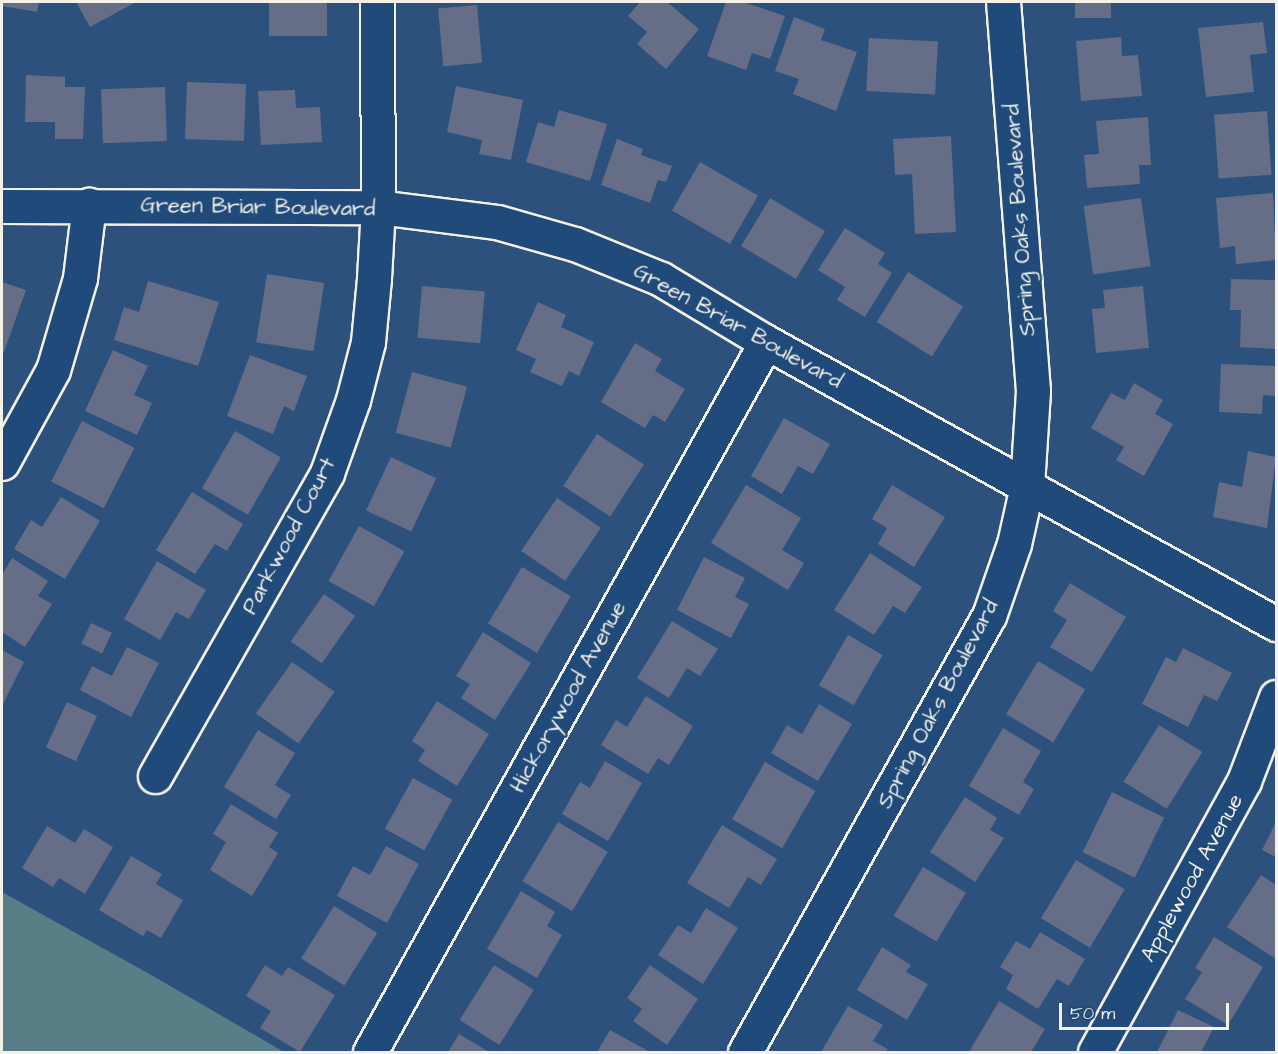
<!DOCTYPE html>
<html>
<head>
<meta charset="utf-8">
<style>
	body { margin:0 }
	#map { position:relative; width:1278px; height:1054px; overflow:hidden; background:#2d517d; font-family:"Architects Daughter",sans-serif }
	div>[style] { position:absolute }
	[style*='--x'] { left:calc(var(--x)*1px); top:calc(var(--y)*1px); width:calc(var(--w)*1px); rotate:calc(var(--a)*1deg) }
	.green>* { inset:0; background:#587f86 }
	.building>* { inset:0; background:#656d87; transform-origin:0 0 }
	.roads { filter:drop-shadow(2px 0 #f4f1e8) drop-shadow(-2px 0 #f4f1e8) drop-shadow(0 2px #f4f1e8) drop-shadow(0 -2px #f4f1e8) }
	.minor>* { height:33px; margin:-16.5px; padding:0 16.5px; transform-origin:16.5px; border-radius:16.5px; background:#1f4a7a }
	span { translate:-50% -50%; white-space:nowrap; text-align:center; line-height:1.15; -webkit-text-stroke:4.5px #1f4a7a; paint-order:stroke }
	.street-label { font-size:22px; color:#f4f1e8 }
	.frame { position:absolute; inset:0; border:3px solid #f4f1e8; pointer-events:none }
	.scale { position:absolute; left:1059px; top:1003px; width:170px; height:27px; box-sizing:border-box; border:3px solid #f4f1e8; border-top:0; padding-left:8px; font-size:18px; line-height:21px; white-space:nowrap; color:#f4f1e8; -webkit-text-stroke:4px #1f4a7a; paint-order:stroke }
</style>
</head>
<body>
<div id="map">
	<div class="green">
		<div style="clip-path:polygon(2px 892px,153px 976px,284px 1052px,2px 1052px)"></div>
	</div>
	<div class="building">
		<div style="clip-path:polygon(2px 2px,39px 2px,37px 12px,2px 6px)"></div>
		<div style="clip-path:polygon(76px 2px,136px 2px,90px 27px)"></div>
		<div style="left:269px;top:2px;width:58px;height:34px"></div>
		<div style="clip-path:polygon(640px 2px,667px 2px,699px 29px,666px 69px,637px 44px,647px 32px,628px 16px)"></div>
		<div style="clip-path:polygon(726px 2px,743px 2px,785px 16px,770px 59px,752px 53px,746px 70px,707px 56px)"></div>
		<div style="left:1075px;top:2px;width:36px;height:16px"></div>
		<div style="left:477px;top:5px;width:58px;height:39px;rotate:85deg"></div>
		<div style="clip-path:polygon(794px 17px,825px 29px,821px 40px,857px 52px,836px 111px,793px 94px,799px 79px,775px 71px)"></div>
		<div style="clip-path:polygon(1263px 22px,1267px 53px,1250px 55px,1254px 92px,1206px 97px,1198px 28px)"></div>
		<div style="clip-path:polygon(1121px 37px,1122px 56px,1138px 55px,1142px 96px,1081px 101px,1076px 41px)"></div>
		<div style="left:869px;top:38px;width:69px;height:53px;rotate:3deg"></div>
		<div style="clip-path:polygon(26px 75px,65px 77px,65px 87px,85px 87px,83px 139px,55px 139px,55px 122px,25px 122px)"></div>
		<div style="left:187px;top:82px;width:59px;height:57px;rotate:2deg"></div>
		<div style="clip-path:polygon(456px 86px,523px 100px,511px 160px,479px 154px,482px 140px,447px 132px)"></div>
		<div style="left:165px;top:87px;width:54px;height:64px;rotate:88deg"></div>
		<div style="clip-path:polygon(295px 90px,296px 108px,320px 107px,322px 142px,261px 145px,258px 91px)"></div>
		<div style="clip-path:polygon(559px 110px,607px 124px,590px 181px,526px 162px,538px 122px,554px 127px)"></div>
		<div style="left:1267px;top:111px;width:64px;height:53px;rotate:86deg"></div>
		<div style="clip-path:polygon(1148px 117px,1151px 165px,1139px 165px,1140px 184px,1087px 188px,1084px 155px,1099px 154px,1096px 121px)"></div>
		<div style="clip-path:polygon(951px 136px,956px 232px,915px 234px,912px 174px,895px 175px,893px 139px)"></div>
		<div style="clip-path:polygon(617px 139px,643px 149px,641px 155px,672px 166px,666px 182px,658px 180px,650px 203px,601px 185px)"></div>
		<div style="left:700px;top:162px;width:67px;height:56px;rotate:30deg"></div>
		<div style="clip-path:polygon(1273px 193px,1276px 260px,1236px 264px,1235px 246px,1220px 248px,1216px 198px)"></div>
		<div style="left:770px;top:198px;width:64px;height:56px;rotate:31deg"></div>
		<div style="left:1141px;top:198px;width:69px;height:58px;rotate:82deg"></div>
		<div style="clip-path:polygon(845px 228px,885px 253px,878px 264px,892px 273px,865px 317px,837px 300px,845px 287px,818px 270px)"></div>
		<div style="left:908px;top:272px;width:65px;height:59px;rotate:32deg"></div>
		<div style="left:267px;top:274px;width:58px;height:69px;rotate:9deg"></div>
		<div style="clip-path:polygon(1231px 279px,1276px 280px,1276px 349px,1240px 347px,1241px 310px,1230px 310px)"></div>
		<div style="clip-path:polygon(148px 281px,219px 302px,198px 366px,114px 340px,124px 307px,139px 312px)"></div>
		<div style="clip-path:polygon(2px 282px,26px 290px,4px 352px,2px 351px)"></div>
		<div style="left:422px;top:286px;width:63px;height:52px;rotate:5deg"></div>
		<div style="clip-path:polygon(1143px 286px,1149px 348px,1096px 353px,1092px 309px,1105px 308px,1103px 290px)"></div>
		<div style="clip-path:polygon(538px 302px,566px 315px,561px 327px,594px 342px,579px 376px,569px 371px,562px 386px,530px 372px,536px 359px,516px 350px)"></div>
		<div style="clip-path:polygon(635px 343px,662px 359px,655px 371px,685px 389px,665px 422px,653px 415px,645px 428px,601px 402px)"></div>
		<div style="clip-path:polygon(113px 350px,148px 366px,134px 395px,152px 403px,137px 435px,85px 411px)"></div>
		<div style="clip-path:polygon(250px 355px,307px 376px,294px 411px,284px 406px,273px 434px,227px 416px)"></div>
		<div style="clip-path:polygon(1221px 364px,1276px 366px,1276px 396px,1263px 395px,1262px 414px,1219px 412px)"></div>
		<div style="left:412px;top:372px;width:57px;height:63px;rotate:15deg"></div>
		<div style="clip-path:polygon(1134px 383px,1163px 400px,1155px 414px,1173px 424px,1144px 476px,1116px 460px,1124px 447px,1091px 428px,1111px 393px,1125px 400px)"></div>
		<div style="clip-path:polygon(784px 418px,830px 444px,813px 474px,798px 466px,782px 494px,751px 476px)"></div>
		<div style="left:82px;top:421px;width:59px;height:68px;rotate:27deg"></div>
		<div style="left:235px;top:431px;width:53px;height:66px;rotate:30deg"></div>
		<div style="left:597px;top:434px;width:56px;height:62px;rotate:33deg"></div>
		<div style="clip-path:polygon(1248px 451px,1276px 457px,1267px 528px,1213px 517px,1219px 482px,1242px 487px)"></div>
		<div style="left:391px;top:457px;width:50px;height:59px;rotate:25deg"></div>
		<div style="clip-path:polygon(746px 485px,801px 518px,782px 550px,804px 563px,788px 590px,711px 543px)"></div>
		<div style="clip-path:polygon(892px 485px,945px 517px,914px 567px,878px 544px,887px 528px,872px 519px)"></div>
		<div style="clip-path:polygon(192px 492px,243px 524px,227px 551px,215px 544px,195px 574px,156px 550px)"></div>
		<div style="clip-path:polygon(61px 497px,100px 521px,65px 579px,14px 549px,31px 520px,42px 527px)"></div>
		<div style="left:557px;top:498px;width:53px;height:64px;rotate:34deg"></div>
		<div style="left:359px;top:526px;width:52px;height:63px;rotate:29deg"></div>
		<div style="clip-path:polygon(870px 553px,922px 587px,905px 613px,893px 606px,874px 635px,834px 610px)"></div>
		<div style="clip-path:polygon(704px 557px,745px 578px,735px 597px,749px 604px,731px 638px,677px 610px)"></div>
		<div style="clip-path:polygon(12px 558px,48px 581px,38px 596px,52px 604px,25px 647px,2px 632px,2px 575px)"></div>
		<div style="clip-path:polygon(157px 561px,206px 590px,189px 619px,176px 612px,160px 640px,124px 619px)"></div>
		<div style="left:522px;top:567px;width:57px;height:66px;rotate:31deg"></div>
		<div style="clip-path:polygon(1070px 583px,1126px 617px,1092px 672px,1050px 647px,1067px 620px,1053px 611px)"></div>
		<div style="left:324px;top:594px;width:38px;height:58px;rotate:35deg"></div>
		<div style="clip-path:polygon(672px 621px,718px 649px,700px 676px,687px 668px,669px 698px,637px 678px)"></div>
		<div style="left:91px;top:623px;width:23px;height:23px;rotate:25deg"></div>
		<div style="clip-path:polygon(483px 632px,531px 663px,495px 720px,461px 698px,470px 684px,456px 676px)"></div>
		<div style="left:848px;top:635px;width:40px;height:58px;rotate:30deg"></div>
		<div style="clip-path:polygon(127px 647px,159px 663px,131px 717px,80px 690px,92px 666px,112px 676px)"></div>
		<div style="clip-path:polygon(1183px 648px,1232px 673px,1217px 701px,1204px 695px,1188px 727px,1142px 704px,1166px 657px,1176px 662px)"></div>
		<div style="clip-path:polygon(2px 650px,24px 662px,2px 706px)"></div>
		<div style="left:1038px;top:661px;width:55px;height:62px;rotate:31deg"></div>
		<div style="left:292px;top:662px;width:52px;height:63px;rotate:35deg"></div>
		<div style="clip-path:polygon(646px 696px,693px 726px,669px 765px,658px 758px,648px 774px,601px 745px,616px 720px,627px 727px)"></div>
		<div style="clip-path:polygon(437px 701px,489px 734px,457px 786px,418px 761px,425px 750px,412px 741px)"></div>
		<div style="left:67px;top:702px;width:33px;height:50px;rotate:25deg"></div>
		<div style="clip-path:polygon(819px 704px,852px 724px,818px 781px,771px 753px,787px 725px,802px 734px)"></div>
		<div style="left:1159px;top:725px;width:51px;height:67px;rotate:32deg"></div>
		<div style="clip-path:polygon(1003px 728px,1041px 751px,1023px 782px,1034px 789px,1019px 815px,969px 786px)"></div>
		<div style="clip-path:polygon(258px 730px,295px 753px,275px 785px,291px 795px,276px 819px,224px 787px)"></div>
		<div style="clip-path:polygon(605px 761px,642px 783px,608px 841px,562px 814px,580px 782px,590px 788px)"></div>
		<div style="left:765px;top:762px;width:58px;height:66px;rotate:30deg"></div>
		<div style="left:413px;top:778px;width:45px;height:58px;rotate:29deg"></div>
		<div style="left:1112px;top:792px;width:58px;height:67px;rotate:26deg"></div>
		<div style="clip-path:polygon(965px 797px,997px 818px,990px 830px,1004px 838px,975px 882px,930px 852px)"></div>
		<div style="clip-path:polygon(231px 804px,278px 833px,269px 847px,278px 853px,252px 896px,210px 870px,226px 842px,213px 834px)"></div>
		<div style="left:558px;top:822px;width:58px;height:69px;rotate:31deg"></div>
		<div style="clip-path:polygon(1276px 822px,1276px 857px,1262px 850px)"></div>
		<div style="clip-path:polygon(722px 825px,777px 859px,761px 885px,748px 877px,729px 908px,687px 883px)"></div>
		<div style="clip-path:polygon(47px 826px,75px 843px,84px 829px,113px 847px,85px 894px,59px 878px,53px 887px,22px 868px)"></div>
		<div style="clip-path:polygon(386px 846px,419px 864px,387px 923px,337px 896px,353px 866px,370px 875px)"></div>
		<div style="clip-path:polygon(131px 856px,162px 874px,156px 884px,183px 900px,161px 938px,147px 930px,143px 936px,99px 910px)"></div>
		<div style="left:1076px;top:860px;width:57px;height:68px;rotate:31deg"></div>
		<div style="left:923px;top:867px;width:50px;height:57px;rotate:31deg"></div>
		<div style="clip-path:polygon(1261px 875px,1276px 885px,1276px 959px,1227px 927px)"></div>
		<div style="clip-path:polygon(521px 891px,555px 912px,547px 926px,562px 935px,537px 978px,487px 949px)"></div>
		<div style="left:334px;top:906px;width:51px;height:62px;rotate:32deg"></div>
		<div style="clip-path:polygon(706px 908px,738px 928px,703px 984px,658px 955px,678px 925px,691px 933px)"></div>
		<div style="clip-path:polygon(1040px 932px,1085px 959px,1069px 986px,1057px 979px,1038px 1009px,1006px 989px,1013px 975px,1000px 967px,1016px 941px,1030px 949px)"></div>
		<div style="clip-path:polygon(1214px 937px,1263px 967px,1228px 1025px,1185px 999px,1202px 972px,1195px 968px)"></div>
		<div style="clip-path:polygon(882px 947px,911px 965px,906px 972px,928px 984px,907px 1020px,857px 990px)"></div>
		<div style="clip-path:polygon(265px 965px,282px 976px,288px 967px,335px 995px,300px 1052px,260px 1028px,271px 1011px,246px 996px)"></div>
		<div style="left:494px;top:965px;width:47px;height:65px;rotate:32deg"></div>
		<div style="clip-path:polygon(650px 965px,698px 999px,667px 1045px,633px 1021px,642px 1009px,627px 998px)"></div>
		<div style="clip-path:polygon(999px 1001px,1045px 1029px,1031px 1052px,969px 1052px)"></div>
		<div style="clip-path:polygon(848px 1006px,883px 1025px,873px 1041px,888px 1049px,885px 1052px,821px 1052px)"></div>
		<div style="clip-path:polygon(1178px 1010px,1214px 1027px,1201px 1052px,1157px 1052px)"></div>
		<div style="clip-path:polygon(610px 1030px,650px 1052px,597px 1052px)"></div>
		<div style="clip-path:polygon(459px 1034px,489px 1052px,448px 1052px)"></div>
	</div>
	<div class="roads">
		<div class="minor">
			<div style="--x:2;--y:206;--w:376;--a:0.2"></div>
			<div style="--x:378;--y:207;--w:120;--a:7.2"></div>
			<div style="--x:497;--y:222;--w:81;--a:15.8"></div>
			<div style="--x:575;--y:244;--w:93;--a:22.1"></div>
			<div style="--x:661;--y:279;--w:122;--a:31"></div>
			<div style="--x:766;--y:342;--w:583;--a:28.94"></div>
			<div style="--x:2;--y:463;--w:106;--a:-61.3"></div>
			<div style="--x:53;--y:370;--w:96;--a:-73.6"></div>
			<div style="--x:80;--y:278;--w:74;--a:-83"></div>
			<div style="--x:155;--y:776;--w:348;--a:-60.4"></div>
			<div style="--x:327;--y:473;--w:77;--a:-70.4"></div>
			<div style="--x:353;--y:400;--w:60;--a:-75.5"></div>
			<div style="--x:368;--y:342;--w:64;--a:-84.6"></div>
			<div style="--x:374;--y:278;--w:71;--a:-86.8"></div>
			<div style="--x:378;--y:207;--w:205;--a:-90.3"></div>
			<div style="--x:370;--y:1052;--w:813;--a:-60.85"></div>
			<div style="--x:745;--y:1052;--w:500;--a:-60.8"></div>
			<div style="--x:989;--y:616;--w:76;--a:-70.9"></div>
			<div style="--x:1014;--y:544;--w:59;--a:-77.4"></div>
			<div style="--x:1027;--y:486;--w:95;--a:-86.4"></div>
			<div style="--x:1033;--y:391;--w:390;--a:-94.4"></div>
			<div style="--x:1095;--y:1052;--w:309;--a:-61.2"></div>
			<div style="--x:1244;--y:781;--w:90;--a:-69.1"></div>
		</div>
	</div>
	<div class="street-label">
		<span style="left:258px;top:207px;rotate:1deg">Green Briar Boulevard</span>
		<span style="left:1020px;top:220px;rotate:-94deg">Spring Oaks Boulevard</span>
		<span style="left:738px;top:326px;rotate:29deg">Green Briar Boulevard</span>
		<span style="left:289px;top:536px;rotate:-62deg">Parkwood Court</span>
		<span style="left:568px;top:697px;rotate:-61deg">Hickorywood Avenue</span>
		<span style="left:938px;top:704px;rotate:-62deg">Spring Oaks Boulevard</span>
		<span style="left:1192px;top:878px;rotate:-61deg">Applewood Avenue</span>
	</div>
	<div class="frame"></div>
	<div class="scale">50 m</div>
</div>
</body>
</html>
